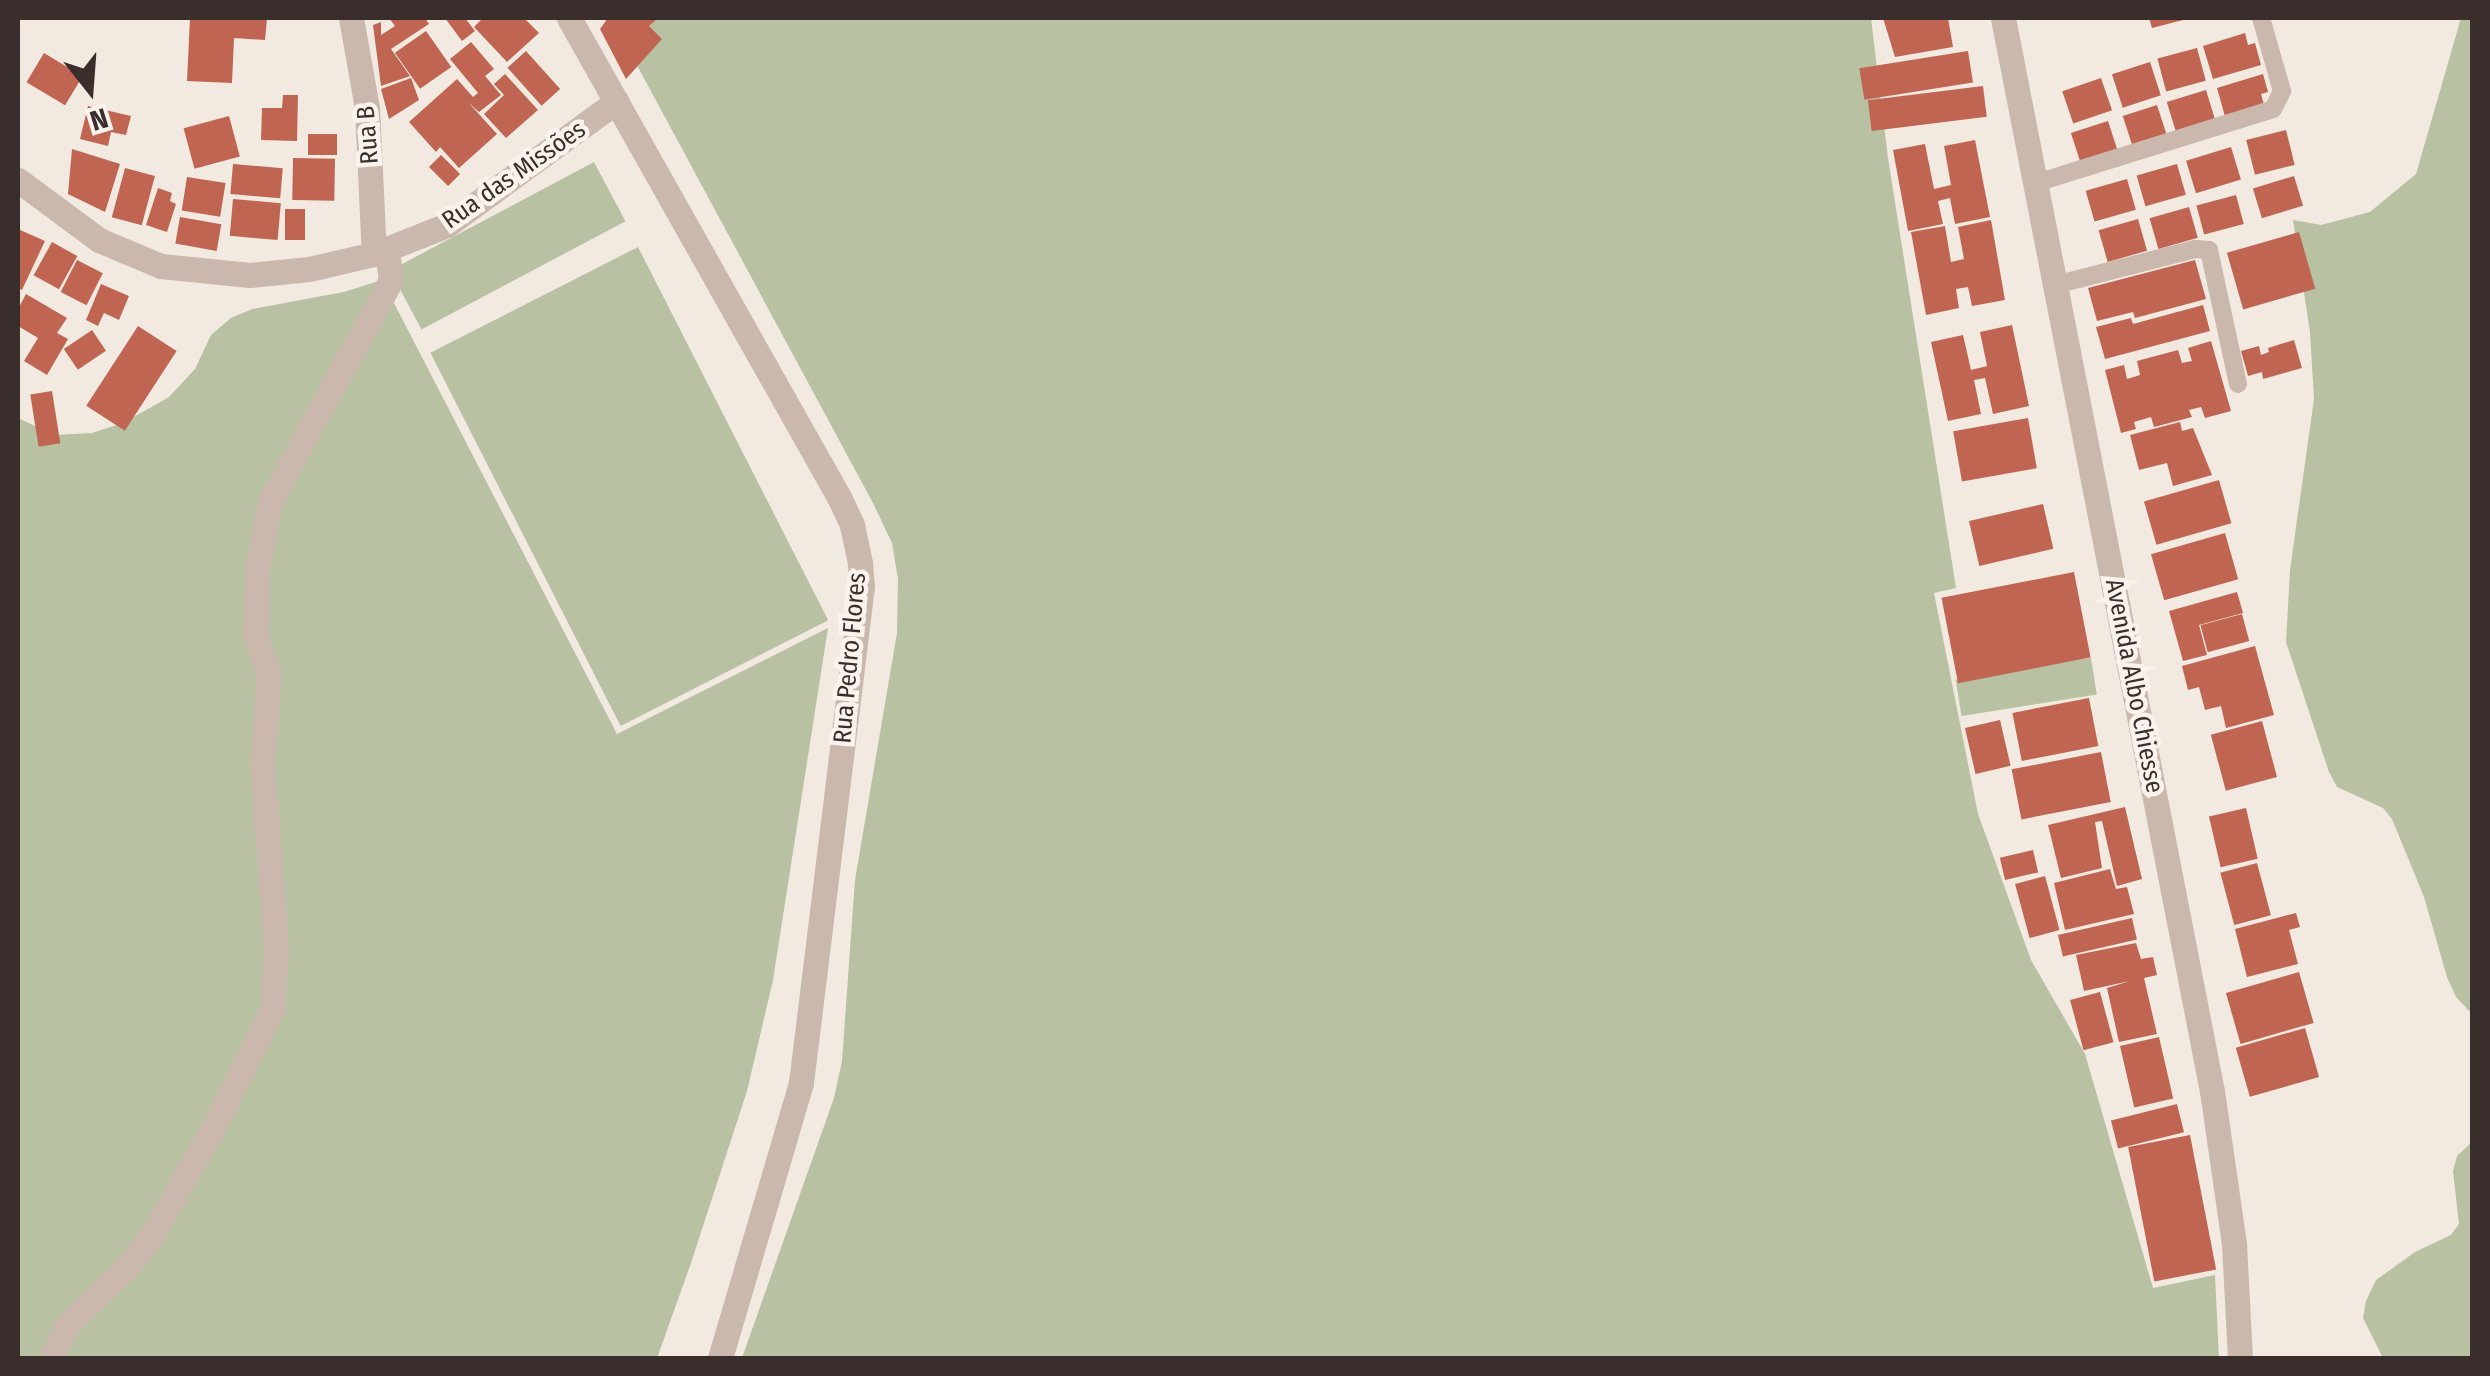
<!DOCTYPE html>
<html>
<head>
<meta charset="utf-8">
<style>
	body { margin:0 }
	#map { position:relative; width:2490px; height:1376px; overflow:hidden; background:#f2e9e1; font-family:"Fira Sans Condensed",sans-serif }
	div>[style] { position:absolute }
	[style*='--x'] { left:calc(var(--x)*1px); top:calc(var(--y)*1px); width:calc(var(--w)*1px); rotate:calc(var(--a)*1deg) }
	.green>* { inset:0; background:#b8c1a1; transform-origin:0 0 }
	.building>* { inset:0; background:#c06551; transform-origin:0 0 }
	.service>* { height:18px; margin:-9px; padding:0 9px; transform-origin:9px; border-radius:9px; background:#cab8ad }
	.minor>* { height:25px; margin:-12.5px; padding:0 12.5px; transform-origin:12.5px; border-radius:12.5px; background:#cab8ad }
	.tertiary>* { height:25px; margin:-12.5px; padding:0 12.5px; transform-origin:12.5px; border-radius:12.5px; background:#cab8ad }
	span { translate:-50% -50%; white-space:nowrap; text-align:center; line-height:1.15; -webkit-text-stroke:9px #faf3ed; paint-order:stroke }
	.street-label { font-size:25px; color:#392e2b }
	.frame { position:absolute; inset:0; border:20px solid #392e2b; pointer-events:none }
	.north { position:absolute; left:40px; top:40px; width:100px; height:100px; -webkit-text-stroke:8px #faf3ed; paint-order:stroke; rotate:163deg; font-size:28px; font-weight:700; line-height:40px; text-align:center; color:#392e2b }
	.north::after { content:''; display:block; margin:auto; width:35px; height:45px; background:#392e2b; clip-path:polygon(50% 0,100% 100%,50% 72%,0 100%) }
</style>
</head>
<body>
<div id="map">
	<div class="green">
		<div style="clip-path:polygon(604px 18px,1871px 18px,1888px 158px,1956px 588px,1934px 593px,1978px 814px,2031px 960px,2085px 1054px,2153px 1288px,2215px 1275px,2219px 1358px,742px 1358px,834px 1098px,842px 1061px,855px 880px,897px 633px,898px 579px,892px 543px,873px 503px,639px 69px)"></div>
		<div style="clip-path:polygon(2461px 18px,2472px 18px,2472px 1014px,2456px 997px,2447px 977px,2424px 897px,2392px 819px,2383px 808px,2337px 787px,2329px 772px,2286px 642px,2290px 570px,2314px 399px,2310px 332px,2293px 220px,2321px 225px,2370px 212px,2416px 174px)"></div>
		<div style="left:594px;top:162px;width:67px;height:231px;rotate:62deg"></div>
		<div style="left:638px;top:247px;width:419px;height:233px;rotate:63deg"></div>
		<div style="clip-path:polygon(382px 280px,617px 734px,828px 628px,773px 980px,747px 1091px,690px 1266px,657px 1358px,18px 1358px,18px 418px,55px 435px,92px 433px,123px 423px,169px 397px,195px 369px,211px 335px,231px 318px,252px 309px,344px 292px)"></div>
		<div style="left:2091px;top:658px;width:37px;height:137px;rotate:81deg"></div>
		<div style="clip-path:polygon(2472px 1142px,2472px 1358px,2383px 1358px,2363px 1318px,2366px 1301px,2376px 1280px,2415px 1252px,2451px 1235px,2459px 1224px,2453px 1171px,2457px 1156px)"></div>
	</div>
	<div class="building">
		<div style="clip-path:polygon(190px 18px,267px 19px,265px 40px,234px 38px,232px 83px,187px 81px)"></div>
		<div style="clip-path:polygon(389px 18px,425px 18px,429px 24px,391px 49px,410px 76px,381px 86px,373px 25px,381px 22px,381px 35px,395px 26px)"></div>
		<div style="clip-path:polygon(445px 18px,465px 18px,475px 31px,462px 41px)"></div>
		<div style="clip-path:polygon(483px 18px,524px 18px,539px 33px,507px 62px,474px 27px)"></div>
		<div style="clip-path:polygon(608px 18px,658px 18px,649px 26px,662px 39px,626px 79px,600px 29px)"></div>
		<div style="clip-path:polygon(1883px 18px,1948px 18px,1953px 47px,1895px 57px)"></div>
		<div style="clip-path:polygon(2149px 18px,2187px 18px,2187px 19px,2152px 28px)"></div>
		<div style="left:426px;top:31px;width:44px;height:38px;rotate:55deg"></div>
		<div style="clip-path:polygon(2245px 33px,2248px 45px,2255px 43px,2261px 65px,2213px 79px,2203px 46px)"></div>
		<div style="clip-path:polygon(471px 42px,494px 69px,485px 76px,501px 95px,479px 112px,468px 102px,497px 134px,459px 168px,440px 147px,436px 152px,409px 122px,457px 79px,473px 97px,478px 93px,450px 59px)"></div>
		<div style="left:2197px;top:48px;width:34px;height:41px;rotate:75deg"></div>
		<div style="left:526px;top:51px;width:51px;height:25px;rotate:48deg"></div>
		<div style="left:1968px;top:51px;width:32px;height:110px;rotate:81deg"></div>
		<div style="left:44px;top:53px;width:45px;height:34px;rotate:31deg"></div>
		<div style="left:2150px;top:62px;width:35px;height:40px;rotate:72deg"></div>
		<div style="clip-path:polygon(505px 74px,538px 110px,506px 138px,484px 114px,504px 95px,494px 84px)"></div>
		<div style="clip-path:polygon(2263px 74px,2268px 92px,2261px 94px,2265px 108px,2226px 120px,2217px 88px)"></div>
		<div style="clip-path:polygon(411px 78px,419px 100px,389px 119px,381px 89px)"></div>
		<div style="left:2101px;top:78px;width:34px;height:41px;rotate:71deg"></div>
		<div style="left:1983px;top:86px;width:31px;height:116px;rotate:83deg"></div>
		<div style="left:2206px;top:90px;width:34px;height:41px;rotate:73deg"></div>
		<div style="clip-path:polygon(283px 95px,298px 95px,297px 141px,261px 140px,262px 108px,282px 108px)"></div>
		<div style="left:2157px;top:105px;width:33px;height:36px;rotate:72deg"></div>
		<div style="clip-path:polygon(88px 106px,131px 116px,126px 135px,111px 132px,108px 146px,80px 139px)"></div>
		<div style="left:229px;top:116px;width:42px;height:47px;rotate:75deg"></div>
		<div style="left:2108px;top:121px;width:32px;height:39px;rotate:72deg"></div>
		<div style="left:2286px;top:130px;width:36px;height:41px;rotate:76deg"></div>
		<div style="left:308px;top:134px;width:29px;height:21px"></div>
		<div style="clip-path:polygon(1975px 140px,1990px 217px,1955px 224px,1950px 198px,1938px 201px,1943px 224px,1908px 231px,1893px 150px,1925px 144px,1934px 189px,1951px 185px,1944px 146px)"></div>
		<div style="left:2231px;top:147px;width:34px;height:47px;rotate:73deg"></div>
		<div style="clip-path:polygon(72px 149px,120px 164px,105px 212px,68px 194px)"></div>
		<div style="left:441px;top:155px;width:27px;height:17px;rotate:45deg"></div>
		<div style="left:293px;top:158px;width:42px;height:42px;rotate:1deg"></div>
		<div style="left:233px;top:164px;width:50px;height:30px;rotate:5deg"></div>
		<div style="left:2177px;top:164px;width:32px;height:42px;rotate:74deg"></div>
		<div style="left:125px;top:168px;width:31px;height:51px;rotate:15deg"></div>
		<div style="left:2294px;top:176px;width:31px;height:43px;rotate:73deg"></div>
		<div style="left:187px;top:177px;width:39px;height:34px;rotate:9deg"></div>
		<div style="left:2127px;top:179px;width:32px;height:43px;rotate:74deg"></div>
		<div style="clip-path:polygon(158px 188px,172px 193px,170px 201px,176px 204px,167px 232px,146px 225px)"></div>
		<div style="left:2236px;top:195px;width:30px;height:41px;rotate:75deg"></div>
		<div style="left:233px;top:199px;width:48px;height:37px;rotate:5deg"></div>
		<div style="left:2189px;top:207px;width:32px;height:41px;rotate:74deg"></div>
		<div style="left:285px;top:209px;width:20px;height:31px"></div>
		<div style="left:180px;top:217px;width:42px;height:27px;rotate:10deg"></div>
		<div style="left:2138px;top:219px;width:33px;height:41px;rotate:74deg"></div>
		<div style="clip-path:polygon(1991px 220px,2005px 300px,1972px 306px,1968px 287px,1956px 289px,1959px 308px,1926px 315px,1911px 232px,1945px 226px,1951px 262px,1964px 259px,1958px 227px)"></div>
		<div style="clip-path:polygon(18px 229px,45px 241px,22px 290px,18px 288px)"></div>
		<div style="left:2299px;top:232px;width:59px;height:75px;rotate:74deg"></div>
		<div style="left:52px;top:242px;width:29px;height:38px;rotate:29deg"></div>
		<div style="left:77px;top:260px;width:29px;height:36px;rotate:27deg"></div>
		<div style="clip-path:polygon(2195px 260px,2206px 299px,2135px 318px,2133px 312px,2097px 321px,2088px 288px)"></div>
		<div style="clip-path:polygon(101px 284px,129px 296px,119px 320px,104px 313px,98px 326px,86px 320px)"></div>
		<div style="clip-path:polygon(26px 294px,67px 318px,57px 333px,68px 339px,47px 375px,24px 361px,38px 338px,18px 326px,18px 309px)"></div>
		<div style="clip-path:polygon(2203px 305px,2210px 331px,2105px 359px,2096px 327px,2131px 318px,2133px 324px)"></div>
		<div style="clip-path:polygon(2012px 325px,2029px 406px,1993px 414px,1985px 378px,1974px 380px,1981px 414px,1948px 421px,1931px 342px,1963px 335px,1971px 370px,1987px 366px,1980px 332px)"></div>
		<div style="left:138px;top:326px;width:46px;height:95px;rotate:33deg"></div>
		<div style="left:92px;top:330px;width:25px;height:34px;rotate:56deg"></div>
		<div style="clip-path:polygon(2294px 340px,2302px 368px,2263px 379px,2262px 372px,2248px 376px,2241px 351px,2259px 346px,2261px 355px,2269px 352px,2268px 348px)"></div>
		<div style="clip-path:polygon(2211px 341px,2231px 411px,2205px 418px,2201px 407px,2189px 410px,2192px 417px,2154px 427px,2151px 417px,2134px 422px,2136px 429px,2121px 433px,2105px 370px,2124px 365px,2127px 379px,2140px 375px,2137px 361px,2178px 350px,2182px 363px,2192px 361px,2188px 348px)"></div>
		<div style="left:52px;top:391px;width:53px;height:22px;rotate:81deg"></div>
		<div style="left:2028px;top:418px;width:51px;height:76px;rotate:80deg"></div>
		<div style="clip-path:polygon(2180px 422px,2182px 431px,2193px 428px,2212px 475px,2173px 486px,2167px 463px,2139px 470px,2130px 435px)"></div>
		<div style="left:2219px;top:480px;width:45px;height:78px;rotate:74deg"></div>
		<div style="left:2043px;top:504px;width:46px;height:76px;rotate:77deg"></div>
		<div style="left:2225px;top:533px;width:48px;height:77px;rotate:74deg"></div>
		<div style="left:2074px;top:572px;width:87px;height:135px;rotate:79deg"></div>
		<div style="clip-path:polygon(2237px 592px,2243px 613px,2199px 625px,2207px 655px,2183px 661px,2169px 611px)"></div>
		<div style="left:2242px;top:614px;width:28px;height:43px;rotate:75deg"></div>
		<div style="clip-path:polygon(2255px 646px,2274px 715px,2226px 728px,2221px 706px,2205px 710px,2199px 687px,2188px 690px,2182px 666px)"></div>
		<div style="left:2089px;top:698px;width:49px;height:78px;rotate:79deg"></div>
		<div style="left:2000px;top:720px;width:47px;height:36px;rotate:77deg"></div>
		<div style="left:2262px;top:721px;width:58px;height:53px;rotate:75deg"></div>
		<div style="left:2101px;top:752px;width:51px;height:91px;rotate:79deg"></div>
		<div style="clip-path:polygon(2125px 807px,2142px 879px,2117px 886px,2102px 821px,2095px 822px,2102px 868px,2061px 878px,2048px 825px)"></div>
		<div style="left:2246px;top:808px;width:52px;height:38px;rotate:77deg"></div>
		<div style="left:2033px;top:850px;width:23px;height:34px;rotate:77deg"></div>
		<div style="left:2257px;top:863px;width:54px;height:38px;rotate:75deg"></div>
		<div style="clip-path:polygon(2110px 869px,2116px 889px,2127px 887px,2134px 914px,2065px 930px,2054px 883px)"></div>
		<div style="left:2045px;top:876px;width:56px;height:31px;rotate:75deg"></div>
		<div style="clip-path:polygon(2296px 913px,2300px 927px,2289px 930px,2298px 964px,2247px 977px,2235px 929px)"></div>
		<div style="left:2132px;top:918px;width:22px;height:76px;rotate:77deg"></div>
		<div style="clip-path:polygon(2136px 943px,2141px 959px,2153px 957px,2157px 975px,2144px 978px,2157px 1034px,2119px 1042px,2107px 988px,2130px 981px,2084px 991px,2076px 955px)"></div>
		<div style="left:2299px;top:972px;width:53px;height:76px;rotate:74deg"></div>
		<div style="left:2100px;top:992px;width:52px;height:31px;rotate:75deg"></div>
		<div style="left:2305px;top:1028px;width:51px;height:72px;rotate:74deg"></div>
		<div style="left:2159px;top:1037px;width:63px;height:40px;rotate:77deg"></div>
		<div style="left:2177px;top:1104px;width:29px;height:68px;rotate:76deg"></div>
		<div style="left:2190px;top:1135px;width:137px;height:63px;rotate:79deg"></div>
	</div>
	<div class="service">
		<div style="--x:2036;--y:183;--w:248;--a:-17.3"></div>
		<div style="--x:2273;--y:109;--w:20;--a:-63"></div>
		<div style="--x:2282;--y:91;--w:76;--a:-106"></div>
		<div style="--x:2055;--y:285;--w:145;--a:-14.4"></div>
		<div style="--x:2195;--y:249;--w:14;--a:4"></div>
		<div style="--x:2209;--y:250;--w:137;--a:77.8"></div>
	</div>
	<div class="minor">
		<div style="--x:351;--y:18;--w:91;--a:79.9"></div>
		<div style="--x:367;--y:108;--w:146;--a:87.3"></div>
		<div style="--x:569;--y:18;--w:552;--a:60.6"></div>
		<div style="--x:840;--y:499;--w:29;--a:65"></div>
		<div style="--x:852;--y:525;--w:40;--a:78"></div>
		<div style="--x:860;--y:564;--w:22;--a:85"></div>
		<div style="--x:862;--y:586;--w:501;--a:97"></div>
		<div style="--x:801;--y:1083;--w:287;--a:106.4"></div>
		<div style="--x:18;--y:180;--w:101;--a:36.5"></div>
		<div style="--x:99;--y:240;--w:67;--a:22.8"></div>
		<div style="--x:161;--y:266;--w:89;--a:5.8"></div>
		<div style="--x:250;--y:275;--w:59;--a:-5.8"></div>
		<div style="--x:309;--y:269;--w:67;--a:-13"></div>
		<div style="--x:374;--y:254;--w:79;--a:-21.7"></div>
		<div style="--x:447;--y:225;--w:210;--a:-36.1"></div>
		<div style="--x:51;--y:1358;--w:37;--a:-64"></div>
		<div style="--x:67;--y:1325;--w:88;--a:-44.1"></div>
		<div style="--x:130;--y:1264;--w:39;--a:-53"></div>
		<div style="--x:153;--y:1233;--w:121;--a:-60.3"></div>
		<div style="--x:213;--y:1128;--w:135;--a:-63.6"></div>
		<div style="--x:273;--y:1007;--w:60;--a:-87.1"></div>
		<div style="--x:276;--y:947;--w:182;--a:-94.4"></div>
		<div style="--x:262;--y:766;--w:90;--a:-85.6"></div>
		<div style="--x:269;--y:676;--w:43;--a:-108.9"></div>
		<div style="--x:255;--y:635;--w:67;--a:-88.3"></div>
		<div style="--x:257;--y:568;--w:68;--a:-79"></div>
		<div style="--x:270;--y:501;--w:252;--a:-61.3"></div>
		<div style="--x:391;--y:280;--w:30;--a:-98"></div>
	</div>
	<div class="tertiary">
		<div style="--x:2003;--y:18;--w:1093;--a:78.98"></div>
		<div style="--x:2212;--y:1091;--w:155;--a:81.8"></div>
		<div style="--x:2234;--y:1244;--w:114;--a:87"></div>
	</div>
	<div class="street-label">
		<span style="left:368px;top:135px;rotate:-94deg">Rua B</span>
		<span style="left:514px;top:175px;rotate:-35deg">Rua das Missões</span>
		<span style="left:850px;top:658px;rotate:-85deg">Rua Pedro Flores</span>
		<span style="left:2134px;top:686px;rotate:79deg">Avenida Albo Chiesse</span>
	</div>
	<div class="frame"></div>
	<div class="north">N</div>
</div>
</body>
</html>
